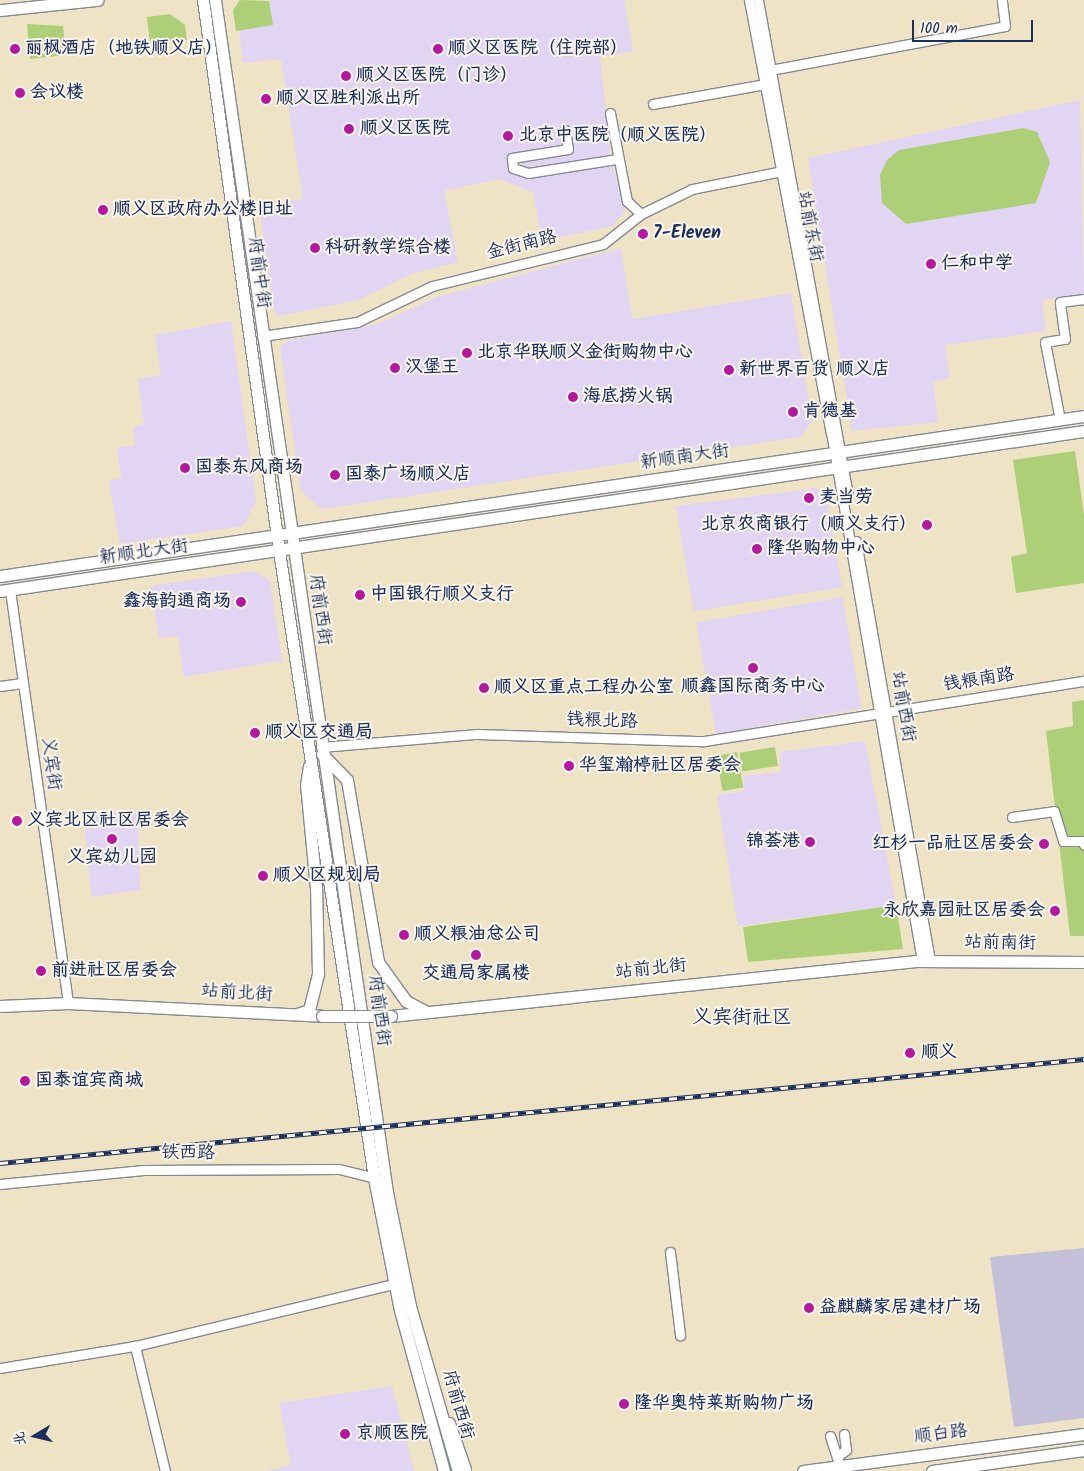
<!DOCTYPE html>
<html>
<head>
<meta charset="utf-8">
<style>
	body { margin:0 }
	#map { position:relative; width:1084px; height:1471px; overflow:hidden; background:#efe3c5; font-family:Kalam,"LXGW WenKai TC",sans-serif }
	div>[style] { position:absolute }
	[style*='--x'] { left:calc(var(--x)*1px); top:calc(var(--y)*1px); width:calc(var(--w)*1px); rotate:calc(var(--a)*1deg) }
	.built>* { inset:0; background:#e2d4f3; transform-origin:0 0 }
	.industrial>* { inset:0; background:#c5c0da }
	.green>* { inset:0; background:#adcf77; transform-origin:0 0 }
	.roads { filter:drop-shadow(1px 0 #858992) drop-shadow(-1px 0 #858992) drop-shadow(0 1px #858992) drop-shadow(0 -1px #858992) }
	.minor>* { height:9px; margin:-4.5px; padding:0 4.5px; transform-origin:4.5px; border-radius:4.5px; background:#fff }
	.major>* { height:11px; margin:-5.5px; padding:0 5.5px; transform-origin:5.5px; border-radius:5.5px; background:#fff }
	.rail>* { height:4.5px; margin-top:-2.25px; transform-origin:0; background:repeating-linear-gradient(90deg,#fbf7ec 0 8px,#1b2f5e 0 16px); box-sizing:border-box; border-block:1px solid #1b2f5e }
	.bridges { filter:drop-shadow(1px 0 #858992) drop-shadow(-1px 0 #858992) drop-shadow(0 1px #858992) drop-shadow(0 -1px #858992) }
	.major-bridge>* { height:11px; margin:-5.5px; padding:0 5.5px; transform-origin:5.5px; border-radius:5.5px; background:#fff }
	.dots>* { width:14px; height:14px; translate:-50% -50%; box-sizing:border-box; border:2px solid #fbf7ec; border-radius:50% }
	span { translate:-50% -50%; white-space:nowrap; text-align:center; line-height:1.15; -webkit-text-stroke:4px #fbf7ec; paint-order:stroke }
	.poi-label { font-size:18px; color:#1b2f5e; font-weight:700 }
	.left { translate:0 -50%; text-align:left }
	.right { translate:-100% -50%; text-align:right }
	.street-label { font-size:18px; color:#1b2f5e }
	.quarter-label { font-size:20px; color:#1b2f5e }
	.north { position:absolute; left:10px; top:1411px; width:50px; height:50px; -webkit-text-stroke:4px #fbf7ec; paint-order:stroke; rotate:261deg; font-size:14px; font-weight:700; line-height:20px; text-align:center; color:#1b2f5e }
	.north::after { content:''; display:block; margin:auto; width:18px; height:22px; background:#1b2f5e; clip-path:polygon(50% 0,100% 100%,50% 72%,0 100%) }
	.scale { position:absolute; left:912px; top:20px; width:121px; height:22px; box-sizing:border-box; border:2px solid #1b2f5e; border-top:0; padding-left:6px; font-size:15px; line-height:18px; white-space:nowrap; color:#1b2f5e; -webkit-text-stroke:4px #fbf7ec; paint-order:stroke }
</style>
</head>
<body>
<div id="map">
	<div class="built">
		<div style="clip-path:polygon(276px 0,624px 0,633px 51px,600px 57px,611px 160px,625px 211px,613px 226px,542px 241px,533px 192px,499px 179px,444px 191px,458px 262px,411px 274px,358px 300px,279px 316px,274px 311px,259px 206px,303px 199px,281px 59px,243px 63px,239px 30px,272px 25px,269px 1px)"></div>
		<div style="clip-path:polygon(1080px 100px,1084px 294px,1042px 300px,1046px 331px,945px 345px,950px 378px,933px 382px,938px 422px,852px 431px,808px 158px)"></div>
		<div style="clip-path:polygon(621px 248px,632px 319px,791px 293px,812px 421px,801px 437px,322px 509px,301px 491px,280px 347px,290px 340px,378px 324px,437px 297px)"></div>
		<div style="clip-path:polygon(231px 321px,256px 502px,243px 526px,120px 544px,109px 481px,121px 478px,117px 448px,135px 445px,133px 427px,144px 424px,138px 379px,161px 375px,155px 335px)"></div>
		<div style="clip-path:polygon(817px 488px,826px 495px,842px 587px,694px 611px,676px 506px)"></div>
		<div style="clip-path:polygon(254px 571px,270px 581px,282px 661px,184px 677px,178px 636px,159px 638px,150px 586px)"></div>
		<div style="left:842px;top:597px;width:113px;height:148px;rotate:80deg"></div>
		<div style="clip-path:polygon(865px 741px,896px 905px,738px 926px,717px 795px,744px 791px,744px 776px,781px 772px,780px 752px)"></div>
		<div style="clip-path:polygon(138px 810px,140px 890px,92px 897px,83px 816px)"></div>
		<div style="clip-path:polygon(392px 1386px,414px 1471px,268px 1471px,291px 1465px,279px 1403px)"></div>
	</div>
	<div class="industrial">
		<div style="clip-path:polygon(1084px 1248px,1084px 1418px,1014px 1427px,990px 1257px)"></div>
	</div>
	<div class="green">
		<div style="clip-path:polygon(240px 0,269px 1px,273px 25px,236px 31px,233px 10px)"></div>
		<div style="clip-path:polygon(170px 14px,185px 25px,187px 40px,150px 44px,147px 17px)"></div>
		<div style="clip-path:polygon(27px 24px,63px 26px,66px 55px,30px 59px)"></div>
		<div style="clip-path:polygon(1023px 128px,1037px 132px,1050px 162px,1036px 203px,906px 224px,882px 203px,880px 175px,887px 160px,899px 150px)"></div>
		<div style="clip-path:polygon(1075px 451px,1084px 515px,1084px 583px,1016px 593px,1011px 557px,1027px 553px,1013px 460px)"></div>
		<div style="clip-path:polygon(1084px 700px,1084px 936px,1070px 936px,1046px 731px,1073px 726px,1072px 702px)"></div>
		<div style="left:775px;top:747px;width:19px;height:36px;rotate:81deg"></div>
		<div style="left:737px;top:752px;width:36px;height:21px;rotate:80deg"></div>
		<div style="clip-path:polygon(896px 905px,903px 949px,748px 962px,743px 927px)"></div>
	</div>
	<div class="roads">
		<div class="minor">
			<div style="--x:749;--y:0;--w:440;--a:79.3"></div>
			<div style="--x:831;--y:432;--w:537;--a:80.24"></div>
			<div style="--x:758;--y:0;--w:500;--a:79.7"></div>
			<div style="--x:765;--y:71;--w:244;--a:-10.6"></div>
			<div style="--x:1005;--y:26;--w:26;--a:-97"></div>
			<div style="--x:653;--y:104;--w:114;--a:-10.1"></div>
			<div style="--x:610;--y:113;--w:90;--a:79.1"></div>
			<div style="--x:627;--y:201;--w:19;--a:43"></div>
			<div style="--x:565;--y:130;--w:19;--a:81"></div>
			<div style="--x:568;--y:149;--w:57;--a:170.9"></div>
			<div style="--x:512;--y:158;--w:10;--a:84"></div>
			<div style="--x:513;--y:168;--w:16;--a:18"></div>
			<div style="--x:528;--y:173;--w:89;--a:-9"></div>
			<div style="--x:262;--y:336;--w:96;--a:-8.4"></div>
			<div style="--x:357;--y:322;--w:83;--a:-25.6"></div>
			<div style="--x:432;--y:286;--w:176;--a:-13.8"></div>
			<div style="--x:603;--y:244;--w:48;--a:-38.3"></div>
			<div style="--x:641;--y:214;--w:57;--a:-26.1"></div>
			<div style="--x:692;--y:189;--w:92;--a:-11.3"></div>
			<div style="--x:1060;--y:420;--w:79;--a:-100.9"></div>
			<div style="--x:1045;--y:342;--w:20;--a:-9"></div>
			<div style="--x:1065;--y:339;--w:37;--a:-98"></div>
			<div style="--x:1060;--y:302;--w:24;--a:-7"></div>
			<div style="--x:856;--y:541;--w:426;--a:80"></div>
			<div style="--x:10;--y:590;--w:417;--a:82"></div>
			<div style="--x:0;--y:686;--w:22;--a:-8"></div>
			<div style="--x:321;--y:747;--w:157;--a:-4.8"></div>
			<div style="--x:477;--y:734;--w:227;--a:1.8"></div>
			<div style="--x:704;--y:741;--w:385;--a:-9"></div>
			<div style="--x:1012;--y:817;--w:42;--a:-8.1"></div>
			<div style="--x:1054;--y:811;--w:31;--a:73"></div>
			<div style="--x:1063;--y:841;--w:19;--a:0"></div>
			<div style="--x:1082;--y:841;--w:4;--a:63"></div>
			<div style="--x:0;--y:1184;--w:144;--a:-5.6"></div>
			<div style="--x:143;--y:1170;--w:196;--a:-0.3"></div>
			<div style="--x:339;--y:1169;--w:36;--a:14"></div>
			<div style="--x:670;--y:1252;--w:84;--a:83.1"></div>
			<div style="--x:0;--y:1368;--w:137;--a:-9.3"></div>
			<div style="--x:830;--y:1436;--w:32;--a:72"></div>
			<div style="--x:839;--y:1455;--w:9;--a:-36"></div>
			<div style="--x:846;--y:1450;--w:16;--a:-97"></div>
			<div style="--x:165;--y:1471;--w:129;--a:-103.5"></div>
			<div style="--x:135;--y:1346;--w:266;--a:-13.5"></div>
		</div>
		<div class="major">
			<div style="--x:203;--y:0;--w:556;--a:82.15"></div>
			<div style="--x:279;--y:551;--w:634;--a:81.38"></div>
			<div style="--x:374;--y:1178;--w:135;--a:78.9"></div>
			<div style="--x:400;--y:1310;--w:167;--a:74.7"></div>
			<div style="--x:215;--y:0;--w:1204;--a:81.79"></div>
			<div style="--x:387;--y:1192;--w:116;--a:78.6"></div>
			<div style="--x:410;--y:1306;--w:172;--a:73.8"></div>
			<div style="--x:0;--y:10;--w:98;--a:-5.9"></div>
			<div style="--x:0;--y:576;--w:1096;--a:-8.4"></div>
			<div style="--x:0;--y:591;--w:1096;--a:-8.4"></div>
			<div style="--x:322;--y:754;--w:36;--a:46"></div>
			<div style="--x:347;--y:780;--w:185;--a:80.3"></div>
			<div style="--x:378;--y:962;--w:48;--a:54.3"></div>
			<div style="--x:406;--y:1001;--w:21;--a:28"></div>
			<div style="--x:0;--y:1006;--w:68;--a:-2.5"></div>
			<div style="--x:68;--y:1003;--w:254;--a:2.9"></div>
			<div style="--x:297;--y:1014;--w:13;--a:-18"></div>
			<div style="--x:309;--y:1010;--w:38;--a:-76"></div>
			<div style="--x:318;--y:973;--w:85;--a:-91.3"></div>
			<div style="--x:316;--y:888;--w:103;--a:-95.5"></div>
			<div style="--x:306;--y:785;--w:19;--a:-81"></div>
			<div style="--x:391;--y:1016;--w:528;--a:-5.98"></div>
			<div style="--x:916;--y:961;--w:168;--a:0.3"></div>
			<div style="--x:449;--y:1423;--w:49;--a:70.8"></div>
			<div style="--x:803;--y:1471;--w:283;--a:-7.5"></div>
			<div style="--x:932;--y:1471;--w:153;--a:-7.9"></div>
		</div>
	</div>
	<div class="rail">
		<div style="--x:0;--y:1163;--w:1089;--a:-5.48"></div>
	</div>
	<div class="bridges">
		<div class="major-bridge">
			<div style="--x:322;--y:1016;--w:69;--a:0"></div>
		</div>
	</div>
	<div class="dots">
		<div style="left:15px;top:49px;background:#b5179e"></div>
		<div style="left:438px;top:49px;background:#b5179e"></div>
		<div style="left:346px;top:76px;background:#b5179e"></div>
		<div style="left:20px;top:93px;background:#b5179e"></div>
		<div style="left:266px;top:99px;background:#b5179e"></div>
		<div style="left:349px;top:129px;background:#b5179e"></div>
		<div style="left:508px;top:136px;background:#b5179e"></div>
		<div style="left:103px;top:210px;background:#b5179e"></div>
		<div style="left:643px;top:234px;background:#b5179e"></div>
		<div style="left:315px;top:248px;background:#b5179e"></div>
		<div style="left:931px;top:264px;background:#b5179e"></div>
		<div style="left:467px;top:353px;background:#b5179e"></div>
		<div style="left:395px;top:368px;background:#b5179e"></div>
		<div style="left:729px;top:370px;background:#b5179e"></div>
		<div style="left:573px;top:397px;background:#b5179e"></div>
		<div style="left:793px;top:412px;background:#b5179e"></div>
		<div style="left:185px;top:468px;background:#b5179e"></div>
		<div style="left:335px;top:475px;background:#b5179e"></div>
		<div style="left:809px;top:498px;background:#b5179e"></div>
		<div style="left:927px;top:525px;background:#b5179e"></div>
		<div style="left:757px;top:549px;background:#b5179e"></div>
		<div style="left:360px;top:595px;background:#b5179e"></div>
		<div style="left:241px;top:602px;background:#b5179e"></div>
		<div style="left:753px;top:668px;background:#b5179e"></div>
		<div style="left:484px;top:688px;background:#b5179e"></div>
		<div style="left:255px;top:733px;background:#b5179e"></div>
		<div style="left:569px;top:766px;background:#b5179e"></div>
		<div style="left:17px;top:821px;background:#b5179e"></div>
		<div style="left:112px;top:839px;background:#b5179e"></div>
		<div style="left:810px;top:842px;background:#b5179e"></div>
		<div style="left:1044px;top:844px;background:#b5179e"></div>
		<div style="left:263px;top:876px;background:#b5179e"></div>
		<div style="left:1055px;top:911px;background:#b5179e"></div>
		<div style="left:404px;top:935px;background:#b5179e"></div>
		<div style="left:476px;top:955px;background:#b5179e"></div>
		<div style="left:41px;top:971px;background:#b5179e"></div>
		<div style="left:910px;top:1053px;background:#b5179e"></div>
		<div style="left:25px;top:1081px;background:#b5179e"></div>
		<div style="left:809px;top:1308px;background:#b5179e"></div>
		<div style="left:624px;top:1404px;background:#b5179e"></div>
		<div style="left:345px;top:1434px;background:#b5179e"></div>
	</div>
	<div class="poi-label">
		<span class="left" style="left:25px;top:49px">丽枫酒店（地铁顺义店）</span>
		<span class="left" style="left:448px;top:49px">顺义区医院（住院部）</span>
		<span class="left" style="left:356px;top:76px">顺义区医院（门诊）</span>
		<span class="left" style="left:30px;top:93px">会议楼</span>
		<span class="left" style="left:276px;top:99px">顺义区胜利派出所</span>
		<span class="left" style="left:360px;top:129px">顺义区医院</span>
		<span class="left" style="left:519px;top:136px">北京中医院（顺义医院）</span>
		<span class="left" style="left:113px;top:210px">顺义区政府办公楼旧址</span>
		<span class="left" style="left:653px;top:234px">7-Eleven</span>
		<span class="left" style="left:325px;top:248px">科研教学综合楼</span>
		<span class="left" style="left:941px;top:264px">仁和中学</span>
		<span class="left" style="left:477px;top:353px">北京华联顺义金街购物中心</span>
		<span class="left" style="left:405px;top:368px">汉堡王</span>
		<span class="left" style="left:739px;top:370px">新世界百货 顺义店</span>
		<span class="left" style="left:583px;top:397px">海底捞火锅</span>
		<span class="left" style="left:803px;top:412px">肯德基</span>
		<span class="left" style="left:195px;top:468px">国泰东风商场</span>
		<span class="left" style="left:345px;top:475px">国泰广场顺义店</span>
		<span class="left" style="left:819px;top:498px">麦当劳</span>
		<span class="right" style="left:917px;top:525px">北京农商银行（顺义支行）</span>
		<span class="left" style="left:767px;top:549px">隆华购物中心</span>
		<span class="left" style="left:370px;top:595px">中国银行顺义支行</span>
		<span class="right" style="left:231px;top:602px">鑫海韵通商场</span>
		<span style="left:753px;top:687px">顺鑫国际商务中心</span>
		<span class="left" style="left:494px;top:688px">顺义区重点工程办公室</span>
		<span class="left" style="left:265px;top:733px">顺义区交通局</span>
		<span class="left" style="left:579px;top:766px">华玺瀚楟社区居委会</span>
		<span class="left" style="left:27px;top:821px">义宾北区社区居委会</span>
		<span class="right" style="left:800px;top:842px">锦荟港</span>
		<span class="right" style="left:1034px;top:844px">红杉一品社区居委会</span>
		<span style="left:112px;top:858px">义宾幼儿园</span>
		<span class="left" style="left:273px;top:876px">顺义区规划局</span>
		<span class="right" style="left:1045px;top:911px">永欣嘉园社区居委会</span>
		<span class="left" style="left:414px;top:935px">顺义粮油总公司</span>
		<span class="left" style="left:51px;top:971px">前进社区居委会</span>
		<span style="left:476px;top:974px">交通局家属楼</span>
		<span class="left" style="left:921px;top:1053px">顺义</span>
		<span class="left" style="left:35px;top:1081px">国泰谊宾商城</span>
		<span class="left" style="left:819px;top:1308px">益麒麟家居建材广场</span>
		<span class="left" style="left:634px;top:1404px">隆华奥特莱斯购物广场</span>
		<span class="left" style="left:356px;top:1434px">京顺医院</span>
	</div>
	<div class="street-label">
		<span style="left:809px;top:227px;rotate:79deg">站前东街</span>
		<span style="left:522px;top:246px;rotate:-14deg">金街南路</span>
		<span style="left:258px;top:273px;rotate:82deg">府前中街</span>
		<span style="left:685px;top:458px;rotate:-8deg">新顺南大街</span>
		<span style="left:144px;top:553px;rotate:-8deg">新顺北大街</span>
		<span style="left:319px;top:610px;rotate:82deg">府前西街</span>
		<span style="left:979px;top:681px;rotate:-9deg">钱粮南路</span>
		<span style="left:902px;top:707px;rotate:80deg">站前西街</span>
		<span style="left:602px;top:722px;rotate:2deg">钱粮北路</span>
		<span style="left:50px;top:764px;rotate:82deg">义宾街</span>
		<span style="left:1000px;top:944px;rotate:1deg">站前南街</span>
		<span style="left:651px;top:970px;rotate:-6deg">站前北街</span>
		<span style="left:237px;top:994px;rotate:3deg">站前北街</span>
		<span style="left:378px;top:1011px;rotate:82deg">府前西街</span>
		<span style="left:188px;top:1154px;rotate:1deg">铁西路</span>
		<span style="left:457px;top:1405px;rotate:74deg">府前西街</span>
		<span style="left:941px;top:1435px;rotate:-7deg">顺白路</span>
	</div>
	<div class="quarter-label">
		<span style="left:742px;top:1018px">义宾街社区</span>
	</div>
	<div class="north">北</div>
	<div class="scale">100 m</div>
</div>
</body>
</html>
